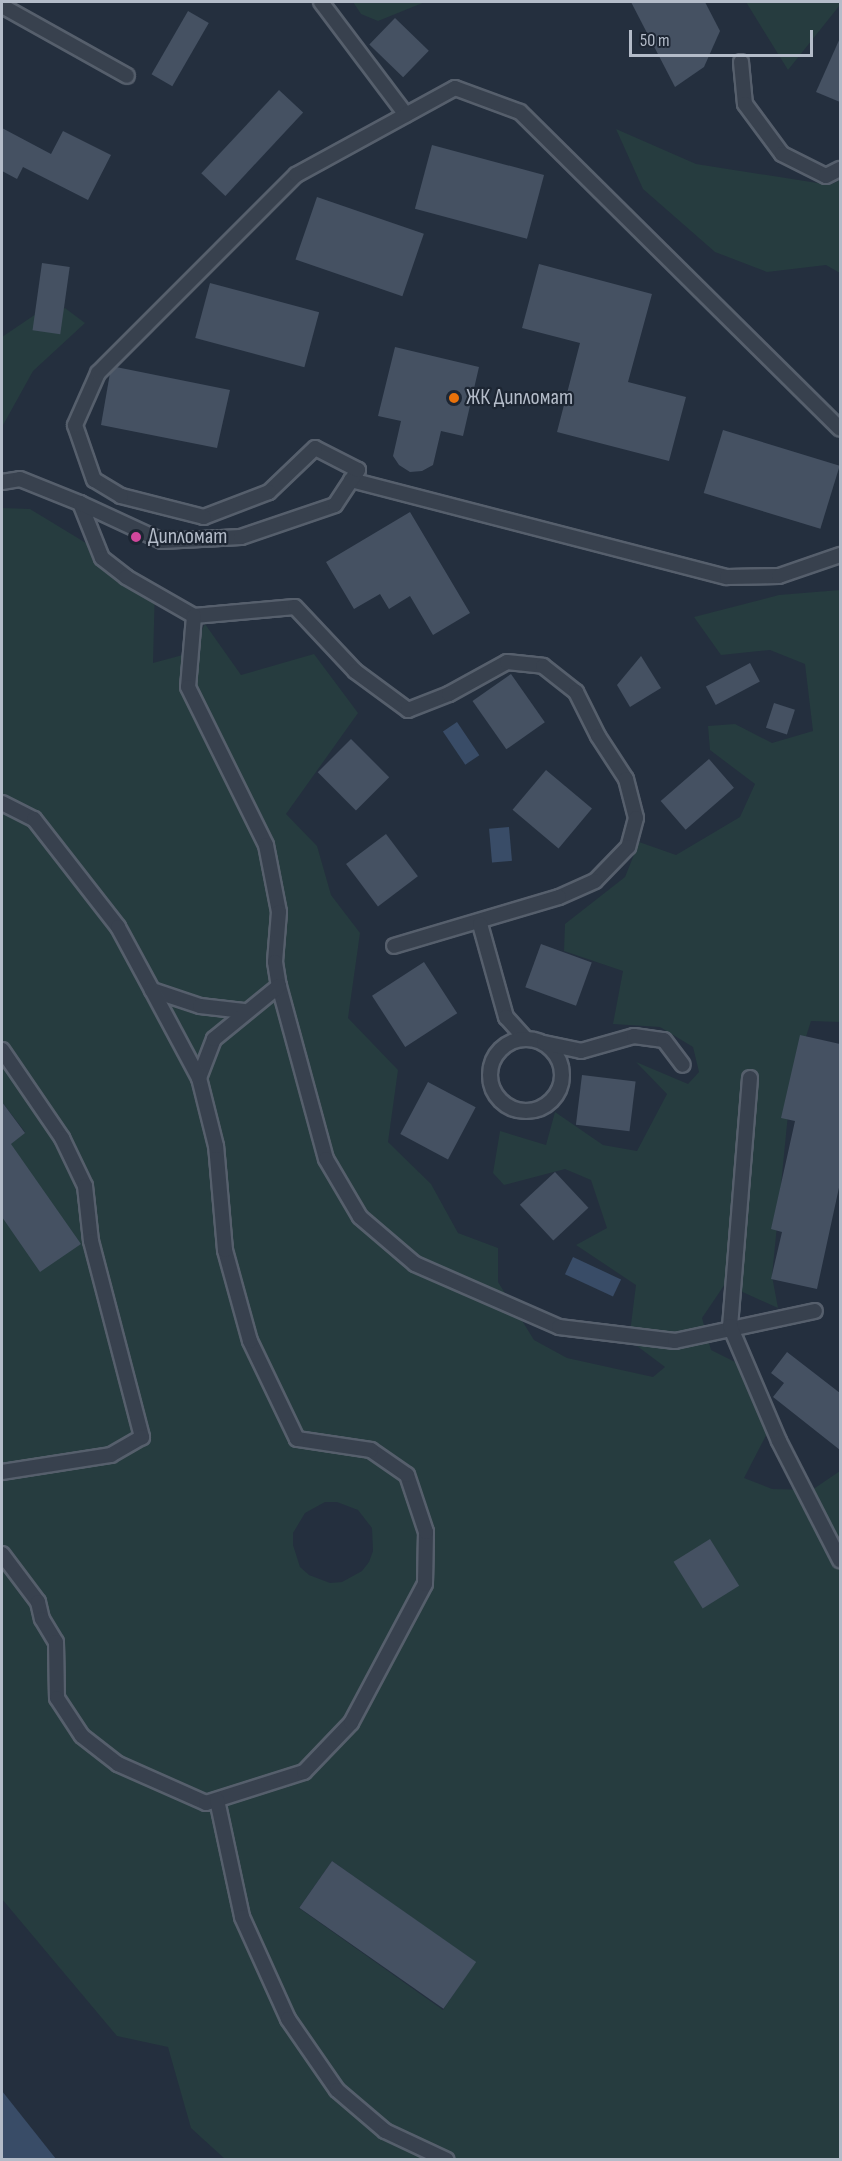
<!DOCTYPE html>
<html>
<head>
<meta charset="utf-8">
<style>
	body { margin:0 }
	#map { position:relative; width:842px; height:2161px; overflow:hidden; background:#242f3e; font-family:"Sofia Sans Condensed",sans-serif }
	div>[style] { position:absolute }
	[style*='--x'] { left:calc(var(--x)*1px); top:calc(var(--y)*1px); width:calc(var(--w)*1px); rotate:calc(var(--a)*1deg) }
	.green>* { inset:0; background:#263c3f }
	.water>* { inset:0; background:#394c67; transform-origin:0 0 }
	.building>* { inset:0; background:#455162; transform-origin:0 0 }
	.roads { filter:drop-shadow(2px 0 #565f6c) drop-shadow(-2px 0 #565f6c) drop-shadow(0 2px #565f6c) drop-shadow(0 -2px #565f6c) }
	.service>* { height:14px; margin:-7px; padding:0 7px; transform-origin:7px; border-radius:7px; background:#38414e }
	.service>.ring { margin:-7px; padding:0; box-sizing:content-box; background:none; border:14px solid #38414e; border-radius:50% }
	.dots>* { width:16px; height:16px; translate:-50% -50%; box-sizing:border-box; border:3px solid #1d2633; border-radius:50% }
	span { translate:-50% -50%; white-space:nowrap; text-align:center; line-height:1.15; -webkit-text-stroke:4.5px #1d2633; paint-order:stroke }
	.poi-label { font-size:22px; color:#b4bcc9 }
	.left { translate:0 -50%; text-align:left }
	.frame { position:absolute; inset:0; border:3px solid #b4bcc9; pointer-events:none }
	.scale { position:absolute; left:629px; top:30px; width:184px; height:27px; box-sizing:border-box; border:3px solid #b4bcc9; border-top:0; padding-left:8px; font-size:18px; line-height:21px; white-space:nowrap; color:#b4bcc9; -webkit-text-stroke:4px #1d2633; paint-order:stroke }
</style>
</head>
<body>
<div id="map">
	<div class="green">
		<div style="clip-path:polygon(353px 2px,425px 2px,378px 21px,361px 14px)"></div>
		<div style="clip-path:polygon(746px 2px,840px 2px,840px 5px,788px 70px)"></div>
		<div style="clip-path:polygon(616px 129px,696px 164px,830px 185px,840px 180px,840px 273px,826px 265px,767px 272px,715px 252px,643px 189px)"></div>
		<div style="clip-path:polygon(65px 308px,85px 323px,33px 371px,2px 427px,2px 337px,36px 314px)"></div>
		<div style="clip-path:polygon(evenodd,2px 508px,30px 509px,155px 585px,153px 663px,190px 653px,205px 624px,241px 675px,314px 654px,358px 713px,286px 814px,317px 846px,331px 895px,360px 933px,348px 1018px,398px 1070px,388px 1142px,431px 1184px,458px 1233px,498px 1248px,498px 1282px,534px 1340px,567px 1358px,653px 1377px,665px 1367px,629px 1340px,636px 1285px,576px 1245px,607px 1228px,591px 1180px,565px 1169px,504px 1185px,493px 1173px,500px 1131px,546px 1145px,555px 1112px,603px 1145px,637px 1151px,667px 1094px,636px 1062px,688px 1084px,699px 1072px,693px 1047px,660px 1027px,613px 1024px,623px 971px,564px 951px,565px 924px,625px 877px,639px 842px,676px 855px,740px 817px,755px 784px,710px 750px,708px 726px,735px 724px,772px 743px,813px 731px,805px 664px,770px 650px,721px 655px,694px 617px,779px 595px,840px 590px,840px 1022px,811px 1021px,791px 1084px,772px 1276px,778px 1308px,725px 1284px,702px 1318px,711px 1350px,745px 1367px,774px 1420px,744px 1478px,772px 1489px,812px 1490px,840px 1471px,840px 2159px,225px 2159px,191px 2128px,168px 2047px,117px 2036px,2px 1899px,2px 1151px,25px 1132px,2px 1102px,2px 508px,325px 1502px,337px 1502px,358px 1510px,372px 1528px,373px 1551px,369px 1562px,362px 1571px,342px 1582px,330px 1583px,309px 1575px,300px 1567px,293px 1545px,293px 1533px,305px 1513px,325px 1502px,2px 508px,332px 1861px,475px 1962px,443px 2010px,299px 1908px,332px 1861px)"></div>
	</div>
	<div class="water">
		<div style="left:457px;top:722px;width:40px;height:17px;rotate:56deg"></div>
		<div style="left:509px;top:827px;width:34px;height:20px;rotate:85deg"></div>
		<div style="left:573px;top:1257px;width:53px;height:19px;rotate:25deg"></div>
		<div style="clip-path:polygon(2px 2091px,56px 2159px,2px 2159px)"></div>
	</div>
	<div class="building">
		<div style="clip-path:polygon(631px 2px,705px 2px,720px 31px,704px 67px,675px 87px)"></div>
		<div style="left:188px;top:11px;width:24px;height:73px;rotate:30deg"></div>
		<div style="left:395px;top:18px;width:47px;height:37px;rotate:44deg"></div>
		<div style="clip-path:polygon(840px 38px,840px 102px,816px 92px)"></div>
		<div style="left:279px;top:90px;width:33px;height:114px;rotate:43deg"></div>
		<div style="clip-path:polygon(2px 128px,51px 154px,63px 131px,111px 155px,88px 200px,23px 167px,17px 179px,2px 171px)"></div>
		<div style="left:432px;top:145px;width:116px;height:66px;rotate:15deg"></div>
		<div style="left:317px;top:197px;width:113px;height:66px;rotate:19deg"></div>
		<div style="left:42px;top:263px;width:28px;height:68px;rotate:8deg"></div>
		<div style="clip-path:polygon(539px 264px,652px 294px,628px 382px,686px 397px,669px 461px,557px 432px,580px 343px,522px 328px)"></div>
		<div style="left:210px;top:283px;width:113px;height:57px;rotate:15deg"></div>
		<div style="clip-path:polygon(395px 347px,479px 367px,463px 436px,441px 431px,433px 465px,422px 471px,410px 472px,399px 465px,393px 456px,401px 421px,378px 416px)"></div>
		<div style="clip-path:polygon(116px 367px,230px 390px,217px 448px,101px 425px,110px 373px)"></div>
		<div style="left:723px;top:430px;width:122px;height:66px;rotate:17deg"></div>
		<div style="clip-path:polygon(410px 512px,470px 613px,433px 635px,410px 596px,389px 609px,380px 594px,354px 609px,326px 562px)"></div>
		<div style="clip-path:polygon(641px 656px,661px 688px,630px 707px,617px 685px)"></div>
		<div style="left:750px;top:663px;width:21px;height:50px;rotate:62deg"></div>
		<div style="left:511px;top:674px;width:59px;height:47px;rotate:55deg"></div>
		<div style="left:774px;top:703px;width:22px;height:26px;rotate:18deg"></div>
		<div style="left:351px;top:739px;width:54px;height:47px;rotate:45deg"></div>
		<div style="left:709px;top:759px;width:38px;height:64px;rotate:49deg"></div>
		<div style="left:546px;top:770px;width:60px;height:52px;rotate:40deg"></div>
		<div style="left:386px;top:834px;width:53px;height:50px;rotate:53deg"></div>
		<div style="left:541px;top:944px;width:54px;height:46px;rotate:20deg"></div>
		<div style="left:424px;top:962px;width:61px;height:62px;rotate:57deg"></div>
		<div style="clip-path:polygon(800px 1035px,840px 1044px,840px 1183px,817px 1289px,771px 1279px,782px 1232px,771px 1229px,795px 1121px,781px 1118px)"></div>
		<div style="left:582px;top:1075px;width:54px;height:50px;rotate:7deg"></div>
		<div style="left:428px;top:1082px;width:54px;height:59px;rotate:28deg"></div>
		<div style="clip-path:polygon(2px 1102px,25px 1133px,11px 1144px,81px 1244px,40px 1272px,2px 1217px)"></div>
		<div style="left:555px;top:1172px;width:49px;height:48px;rotate:47deg"></div>
		<div style="clip-path:polygon(787px 1352px,840px 1393px,840px 1450px,773px 1397px,784px 1383px,771px 1373px)"></div>
		<div style="left:710px;top:1539px;width:55px;height:43px;rotate:58deg"></div>
		<div style="left:332px;top:1861px;width:176px;height:57px;rotate:35deg"></div>
	</div>
	<div class="roads">
		<div class="service">
			<div style="--x:321;--y:2;--w:141;--a:53"></div>
			<div style="--x:2;--y:6;--w:143;--a:29.2"></div>
			<div style="--x:741;--y:62;--w:42;--a:84.6"></div>
			<div style="--x:745;--y:104;--w:62;--a:53.5"></div>
			<div style="--x:782;--y:154;--w:49;--a:26.6"></div>
			<div style="--x:826;--y:176;--w:16;--a:-27"></div>
			<div style="--x:351;--y:480;--w:388;--a:14.5"></div>
			<div style="--x:727;--y:577;--w:52;--a:-1.1"></div>
			<div style="--x:779;--y:576;--w:65;--a:-19"></div>
			<div style="--x:2;--y:482;--w:18;--a:-9"></div>
			<div style="--x:20;--y:479;--w:65;--a:21.8"></div>
			<div style="--x:80;--y:503;--w:59;--a:68.2"></div>
			<div style="--x:102;--y:558;--w:31;--a:38"></div>
			<div style="--x:126;--y:577;--w:78;--a:29.8"></div>
			<div style="--x:194;--y:616;--w:101;--a:-5.1"></div>
			<div style="--x:295;--y:607;--w:88;--a:46.8"></div>
			<div style="--x:355;--y:671;--w:66;--a:36.3"></div>
			<div style="--x:408;--y:710;--w:44;--a:-21.3"></div>
			<div style="--x:449;--y:694;--w:66;--a:-28.9"></div>
			<div style="--x:507;--y:662;--w:36;--a:6"></div>
			<div style="--x:543;--y:666;--w:42;--a:38.2"></div>
			<div style="--x:576;--y:692;--w:49;--a:63.4"></div>
			<div style="--x:598;--y:736;--w:51;--a:56.9"></div>
			<div style="--x:626;--y:779;--w:40;--a:75.6"></div>
			<div style="--x:636;--y:818;--w:30;--a:105"></div>
			<div style="--x:628;--y:847;--w:47;--a:134.1"></div>
			<div style="--x:595;--y:881;--w:39;--a:156"></div>
			<div style="--x:559;--y:897;--w:172;--a:163.5"></div>
			<div style="--x:80;--y:503;--w:90;--a:24.9"></div>
			<div style="--x:162;--y:541;--w:79;--a:-2.9"></div>
			<div style="--x:241;--y:537;--w:99;--a:-18.8"></div>
			<div style="--x:335;--y:505;--w:42;--a:-56.7"></div>
			<div style="--x:358;--y:470;--w:48;--a:-152.9"></div>
			<div style="--x:315;--y:448;--w:64;--a:136.3"></div>
			<div style="--x:269;--y:492;--w:70;--a:159"></div>
			<div style="--x:204;--y:517;--w:86;--a:-165.8"></div>
			<div style="--x:121;--y:496;--w:31;--a:-149"></div>
			<div style="--x:94;--y:480;--w:58;--a:-109.1"></div>
			<div style="--x:75;--y:425;--w:57;--a:-66.1"></div>
			<div style="--x:98;--y:373;--w:280;--a:-45"></div>
			<div style="--x:296;--y:175;--w:181;--a:-28.7"></div>
			<div style="--x:455;--y:88;--w:69;--a:20.3"></div>
			<div style="--x:520;--y:112;--w:450;--a:44.7"></div>
			<div style="--x:194;--y:616;--w:71;--a:94.8"></div>
			<div style="--x:188;--y:687;--w:176;--a:63.7"></div>
			<div style="--x:266;--y:845;--w:68;--a:79"></div>
			<div style="--x:279;--y:912;--w:50;--a:94.6"></div>
			<div style="--x:275;--y:962;--w:24;--a:81"></div>
			<div style="--x:279;--y:986;--w:179;--a:74.8"></div>
			<div style="--x:326;--y:1159;--w:67;--a:59.6"></div>
			<div style="--x:360;--y:1217;--w:72;--a:40.5"></div>
			<div style="--x:415;--y:1264;--w:157;--a:23.6"></div>
			<div style="--x:559;--y:1327;--w:117;--a:6.9"></div>
			<div style="--x:675;--y:1341;--w:143;--a:-12.1"></div>
			<div style="--x:2;--y:803;--w:36;--a:27"></div>
			<div style="--x:34;--y:819;--w:137;--a:52.1"></div>
			<div style="--x:118;--y:927;--w:72;--a:61.6"></div>
			<div style="--x:152;--y:990;--w:51;--a:18.4"></div>
			<div style="--x:200;--y:1006;--w:44;--a:6.5"></div>
			<div style="--x:480;--y:924;--w:97;--a:74.4"></div>
			<div style="--x:506;--y:1017;--w:28;--a:48"></div>
			<div class="ring" style="left:490px;top:1039px;width:58px;height:58px"></div>
			<div style="--x:544;--y:1043;--w:38;--a:12"></div>
			<div style="--x:581;--y:1051;--w:55;--a:-15.8"></div>
			<div style="--x:634;--y:1036;--w:30;--a:8"></div>
			<div style="--x:664;--y:1040;--w:31;--a:53"></div>
			<div style="--x:2;--y:1050;--w:107;--a:55.7"></div>
			<div style="--x:62;--y:1138;--w:53;--a:64.4"></div>
			<div style="--x:85;--y:1186;--w:55;--a:83.8"></div>
			<div style="--x:91;--y:1241;--w:203;--a:75.4"></div>
			<div style="--x:142;--y:1437;--w:36;--a:150"></div>
			<div style="--x:111;--y:1455;--w:110;--a:171.1"></div>
			<div style="--x:199;--y:1078;--w:42;--a:-69"></div>
			<div style="--x:214;--y:1039;--w:84;--a:-39.2"></div>
			<div style="--x:750;--y:1078;--w:249;--a:94.6"></div>
			<div style="--x:730;--y:1326;--w:125;--a:66.9"></div>
			<div style="--x:779;--y:1441;--w:134;--a:62.9"></div>
			<div style="--x:2;--y:1554;--w:60;--a:53.1"></div>
			<div style="--x:38;--y:1602;--w:17;--a:77"></div>
			<div style="--x:42;--y:1619;--w:27;--a:59"></div>
			<div style="--x:56;--y:1642;--w:56;--a:89"></div>
			<div style="--x:57;--y:1698;--w:45;--a:56.7"></div>
			<div style="--x:82;--y:1736;--w:46;--a:37.9"></div>
			<div style="--x:118;--y:1764;--w:96;--a:23.9"></div>
			<div style="--x:206;--y:1803;--w:103;--a:-17.6"></div>
			<div style="--x:304;--y:1772;--w:68;--a:-46.2"></div>
			<div style="--x:351;--y:1723;--w:157;--a:-62"></div>
			<div style="--x:425;--y:1584;--w:52;--a:-88.9"></div>
			<div style="--x:426;--y:1532;--w:60;--a:-108.4"></div>
			<div style="--x:407;--y:1475;--w:44;--a:-145.2"></div>
			<div style="--x:371;--y:1450;--w:75;--a:-171.5"></div>
			<div style="--x:297;--y:1439;--w:109;--a:-115.6"></div>
			<div style="--x:250;--y:1341;--w:94;--a:-105.4"></div>
			<div style="--x:225;--y:1250;--w:104;--a:-94.9"></div>
			<div style="--x:216;--y:1146;--w:70;--a:-104"></div>
			<div style="--x:199;--y:1078;--w:100;--a:-118.1"></div>
			<div style="--x:217;--y:1800;--w:120;--a:77.9"></div>
			<div style="--x:242;--y:1917;--w:112;--a:65.7"></div>
			<div style="--x:288;--y:2019;--w:86;--a:55.4"></div>
			<div style="--x:337;--y:2090;--w:63;--a:40.5"></div>
			<div style="--x:385;--y:2131;--w:68;--a:25.1"></div>
		</div>
	</div>
	<div class="dots">
		<div style="left:454px;top:398px;background:#e8710a"></div>
		<div style="left:136px;top:537px;background:#d1479c"></div>
	</div>
	<div class="poi-label">
		<span class="left" style="left:466px;top:398px">ЖК Дипломат</span>
		<span class="left" style="left:148px;top:537px">Дипломат</span>
	</div>
	<div class="frame"></div>
	<div class="scale">50 m</div>
</div>
</body>
</html>
